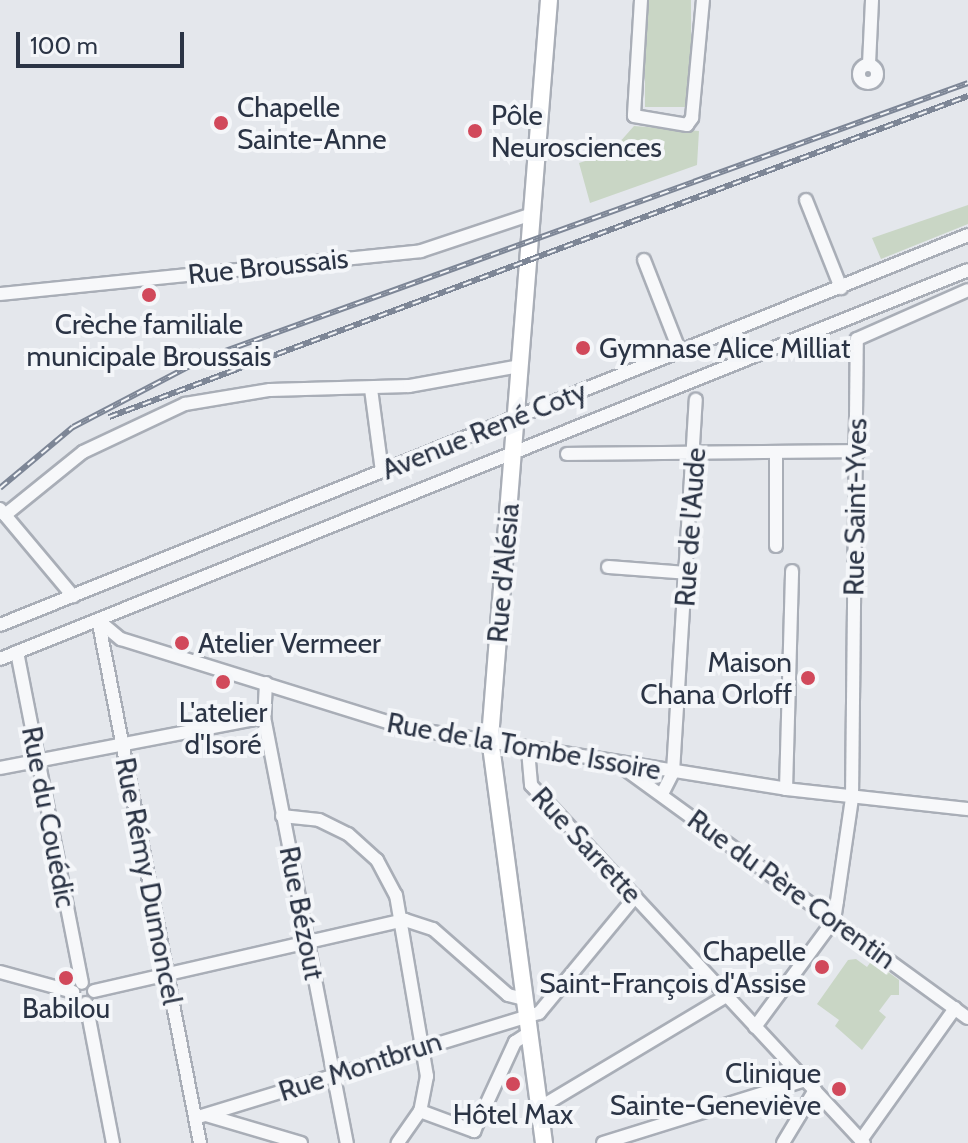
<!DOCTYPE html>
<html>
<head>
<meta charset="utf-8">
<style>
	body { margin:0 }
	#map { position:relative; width:968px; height:1143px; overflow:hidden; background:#e4e7ec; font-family:Cabin,sans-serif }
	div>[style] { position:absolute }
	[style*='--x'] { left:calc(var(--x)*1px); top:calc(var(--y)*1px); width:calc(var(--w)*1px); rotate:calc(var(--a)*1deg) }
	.green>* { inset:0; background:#c9d6c5; transform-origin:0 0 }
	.roads { filter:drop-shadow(2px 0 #a9aeb7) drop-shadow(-2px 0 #a9aeb7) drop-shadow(0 2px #a9aeb7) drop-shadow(0 -2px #a9aeb7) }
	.minor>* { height:12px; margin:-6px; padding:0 6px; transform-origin:6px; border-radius:6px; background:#f7f8fa }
	.minor>.ring { margin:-6px; padding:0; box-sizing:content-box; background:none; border:12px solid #f7f8fa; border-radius:50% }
	.major>* { height:16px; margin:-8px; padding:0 8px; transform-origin:8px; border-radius:8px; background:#fff }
	.rail>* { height:6px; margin-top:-3px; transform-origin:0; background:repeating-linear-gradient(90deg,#f4f6f9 0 9px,#7d8696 0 18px); box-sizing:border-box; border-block:2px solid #7d8696 }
	.dots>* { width:22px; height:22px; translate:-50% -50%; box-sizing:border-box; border:4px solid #f4f6f9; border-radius:50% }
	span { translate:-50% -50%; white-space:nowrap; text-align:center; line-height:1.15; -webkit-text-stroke:8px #f4f6f9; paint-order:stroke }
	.poi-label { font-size:28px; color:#2b3445 }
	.left { translate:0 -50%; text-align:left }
	.right { translate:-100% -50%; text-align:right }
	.street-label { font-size:28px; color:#2b3445 }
	.scale { position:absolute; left:16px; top:32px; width:168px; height:36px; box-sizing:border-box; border:4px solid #2b3445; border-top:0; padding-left:10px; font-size:24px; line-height:28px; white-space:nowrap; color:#2b3445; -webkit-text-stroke:6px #f4f6f9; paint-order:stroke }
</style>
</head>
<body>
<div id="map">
	<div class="green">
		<div style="left:645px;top:0;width:46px;height:107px"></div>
		<div style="clip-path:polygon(634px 126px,699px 131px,697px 165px,590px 203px,579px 163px,610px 153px)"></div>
		<div style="clip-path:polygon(968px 205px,968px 224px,881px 259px,872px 238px)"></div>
		<div style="clip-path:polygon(856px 959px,867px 967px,872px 960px,899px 980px,899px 995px,891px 995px,879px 1011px,886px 1017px,862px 1050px,835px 1026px,839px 1020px,817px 1004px,848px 960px)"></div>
	</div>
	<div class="roads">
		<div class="minor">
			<div style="--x:641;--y:0;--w:116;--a:93.5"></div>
			<div style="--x:634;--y:116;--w:54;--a:9.6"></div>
			<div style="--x:687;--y:125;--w:9;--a:-54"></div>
			<div style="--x:692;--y:118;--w:119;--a:-84.7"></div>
			<div style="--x:869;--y:64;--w:64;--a:-87.3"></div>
			<div class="ring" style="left:859px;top:65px;width:6px;height:6px"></div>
			<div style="--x:806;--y:200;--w:95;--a:68.3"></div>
			<div style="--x:644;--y:260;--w:99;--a:68.6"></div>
			<div style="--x:0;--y:294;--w:423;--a:-5.8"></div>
			<div style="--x:421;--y:251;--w:117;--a:-18.4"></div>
			<div style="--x:371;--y:389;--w:83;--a:82.4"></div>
			<div style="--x:567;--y:454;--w:292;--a:-0.6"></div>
			<div style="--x:0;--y:509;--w:114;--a:50"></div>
			<div style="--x:5;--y:515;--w:100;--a:-38.9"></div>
			<div style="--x:83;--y:452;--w:113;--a:-25.2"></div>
			<div style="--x:185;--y:404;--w:86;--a:-9.4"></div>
			<div style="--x:270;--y:390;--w:139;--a:-1.6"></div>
			<div style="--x:409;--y:386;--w:113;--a:-10.2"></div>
			<div style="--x:776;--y:546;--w:94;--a:-90"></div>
			<div style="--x:608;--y:567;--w:79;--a:4.3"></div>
			<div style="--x:98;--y:620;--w:30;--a:40"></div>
			<div style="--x:121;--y:639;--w:300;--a:17.3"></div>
			<div style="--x:407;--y:728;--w:384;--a:9.1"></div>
			<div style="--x:786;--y:789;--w:183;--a:6.3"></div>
			<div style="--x:99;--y:624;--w:529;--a:78.99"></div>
			<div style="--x:0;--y:625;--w:1044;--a:-21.94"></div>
			<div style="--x:17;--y:652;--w:337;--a:78.9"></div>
			<div style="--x:0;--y:659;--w:1043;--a:-21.89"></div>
			<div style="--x:266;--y:683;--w:34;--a:93"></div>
			<div style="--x:264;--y:717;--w:434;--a:79"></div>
			<div style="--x:528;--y:750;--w:35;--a:85"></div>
			<div style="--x:531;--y:785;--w:489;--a:47.1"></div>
			<div style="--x:618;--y:764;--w:432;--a:36"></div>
			<div style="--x:0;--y:768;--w:269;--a:-10.9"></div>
			<div style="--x:786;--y:789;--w:218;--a:-88.4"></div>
			<div style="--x:662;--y:794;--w:25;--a:-63"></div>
			<div style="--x:673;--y:772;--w:373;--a:-86.5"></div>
			<div style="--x:282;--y:816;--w:37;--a:6"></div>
			<div style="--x:319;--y:820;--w:32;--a:26"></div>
			<div style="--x:348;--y:834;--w:39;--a:42"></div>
			<div style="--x:377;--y:860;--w:40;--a:62"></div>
			<div style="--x:396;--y:895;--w:184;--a:80.3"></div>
			<div style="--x:427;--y:1076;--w:36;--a:101"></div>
			<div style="--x:420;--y:1111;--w:39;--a:125"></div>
			<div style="--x:0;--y:972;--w:76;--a:15.3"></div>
			<div style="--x:94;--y:991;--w:319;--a:-12.9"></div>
			<div style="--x:405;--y:920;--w:29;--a:18"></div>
			<div style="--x:433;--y:929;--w:100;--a:41.3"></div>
			<div style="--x:508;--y:995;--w:16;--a:14"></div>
			<div style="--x:86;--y:1003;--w:143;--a:79.1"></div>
			<div style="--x:755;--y:1027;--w:133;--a:-53.6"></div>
			<div style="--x:834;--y:920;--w:19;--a:-81"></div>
			<div style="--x:837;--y:901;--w:104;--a:-81.7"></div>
			<div style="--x:852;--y:798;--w:459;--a:-89.4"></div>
			<div style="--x:857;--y:339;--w:121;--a:-23.8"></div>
			<div style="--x:539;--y:1108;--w:218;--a:-30.9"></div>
			<div style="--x:420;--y:1111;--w:58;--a:20.3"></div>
			<div style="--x:474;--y:1131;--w:98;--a:-65.3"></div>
			<div style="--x:515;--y:1042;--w:17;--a:-33"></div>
			<div style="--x:206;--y:1115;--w:99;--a:16.4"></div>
			<div style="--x:195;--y:1118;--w:360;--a:-17"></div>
			<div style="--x:539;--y:1013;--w:151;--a:-50.4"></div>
			<div style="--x:861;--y:1140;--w:162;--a:-54.5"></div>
			<div style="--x:603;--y:1143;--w:212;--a:-17.3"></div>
			<div style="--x:783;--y:1143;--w:62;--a:-58.9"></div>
		</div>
		<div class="major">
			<div style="--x:544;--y:1143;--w:409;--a:-97.6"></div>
			<div style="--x:490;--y:738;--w:740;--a:-85.43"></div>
		</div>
	</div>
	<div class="rail">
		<div style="--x:109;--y:417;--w:917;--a:-20.49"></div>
		<div style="--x:0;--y:488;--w:95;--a:-39.9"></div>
		<div style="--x:73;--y:427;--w:147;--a:-27.6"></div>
		<div style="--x:203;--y:359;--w:813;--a:-19.84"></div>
	</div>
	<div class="dots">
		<div style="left:221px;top:123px;background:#d1495b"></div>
		<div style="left:475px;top:131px;background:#d1495b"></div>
		<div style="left:149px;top:295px;background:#d1495b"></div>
		<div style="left:583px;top:348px;background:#d1495b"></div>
		<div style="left:182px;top:643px;background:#d1495b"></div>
		<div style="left:808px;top:678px;background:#d1495b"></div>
		<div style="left:223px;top:682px;background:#d1495b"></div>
		<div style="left:822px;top:967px;background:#d1495b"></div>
		<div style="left:66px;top:978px;background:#d1495b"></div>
		<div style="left:513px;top:1084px;background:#d1495b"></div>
		<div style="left:839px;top:1089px;background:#d1495b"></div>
	</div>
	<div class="poi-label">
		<span class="left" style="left:237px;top:123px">Chapelle<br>Sainte-Anne</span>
		<span class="left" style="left:491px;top:131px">Pôle<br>Neurosciences</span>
		<span style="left:149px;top:340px">Crèche familiale<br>municipale Broussais</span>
		<span class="left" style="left:599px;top:348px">Gymnase Alice Milliat</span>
		<span class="left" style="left:198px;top:643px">Atelier Vermeer</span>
		<span class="right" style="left:792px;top:678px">Maison<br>Chana Orloff</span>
		<span style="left:223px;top:728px">L'atelier<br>d'Isoré</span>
		<span class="right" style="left:806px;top:967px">Chapelle<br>Saint-François d'Assise</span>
		<span style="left:66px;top:1008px">Babilou</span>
		<span class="right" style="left:821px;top:1089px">Clinique<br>Sainte-Geneviève</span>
		<span style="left:513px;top:1114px">Hôtel Max</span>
	</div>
	<div class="street-label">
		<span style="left:268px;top:266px;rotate:-6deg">Rue Broussais</span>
		<span style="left:484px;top:430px;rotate:-22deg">Avenue René Coty</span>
		<span style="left:855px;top:507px;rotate:-89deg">Rue Saint-Yves</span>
		<span style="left:690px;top:527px;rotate:-86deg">Rue de l'Aude</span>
		<span style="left:503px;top:573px;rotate:-85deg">Rue d'Alésia</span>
		<span style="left:524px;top:746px;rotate:10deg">Rue de la Tombe Issoire</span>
		<span style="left:49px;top:817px;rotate:79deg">Rue du Couédic</span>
		<span style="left:587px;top:845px;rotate:47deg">Rue Sarrette</span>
		<span style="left:149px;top:881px;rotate:79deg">Rue Rémy Dumoncel</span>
		<span style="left:792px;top:889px;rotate:36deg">Rue du Père Corentin</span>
		<span style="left:302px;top:913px;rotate:79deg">Rue Bézout</span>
		<span style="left:360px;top:1066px;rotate:-18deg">Rue Montbrun</span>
	</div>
	<div class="scale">100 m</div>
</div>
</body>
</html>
